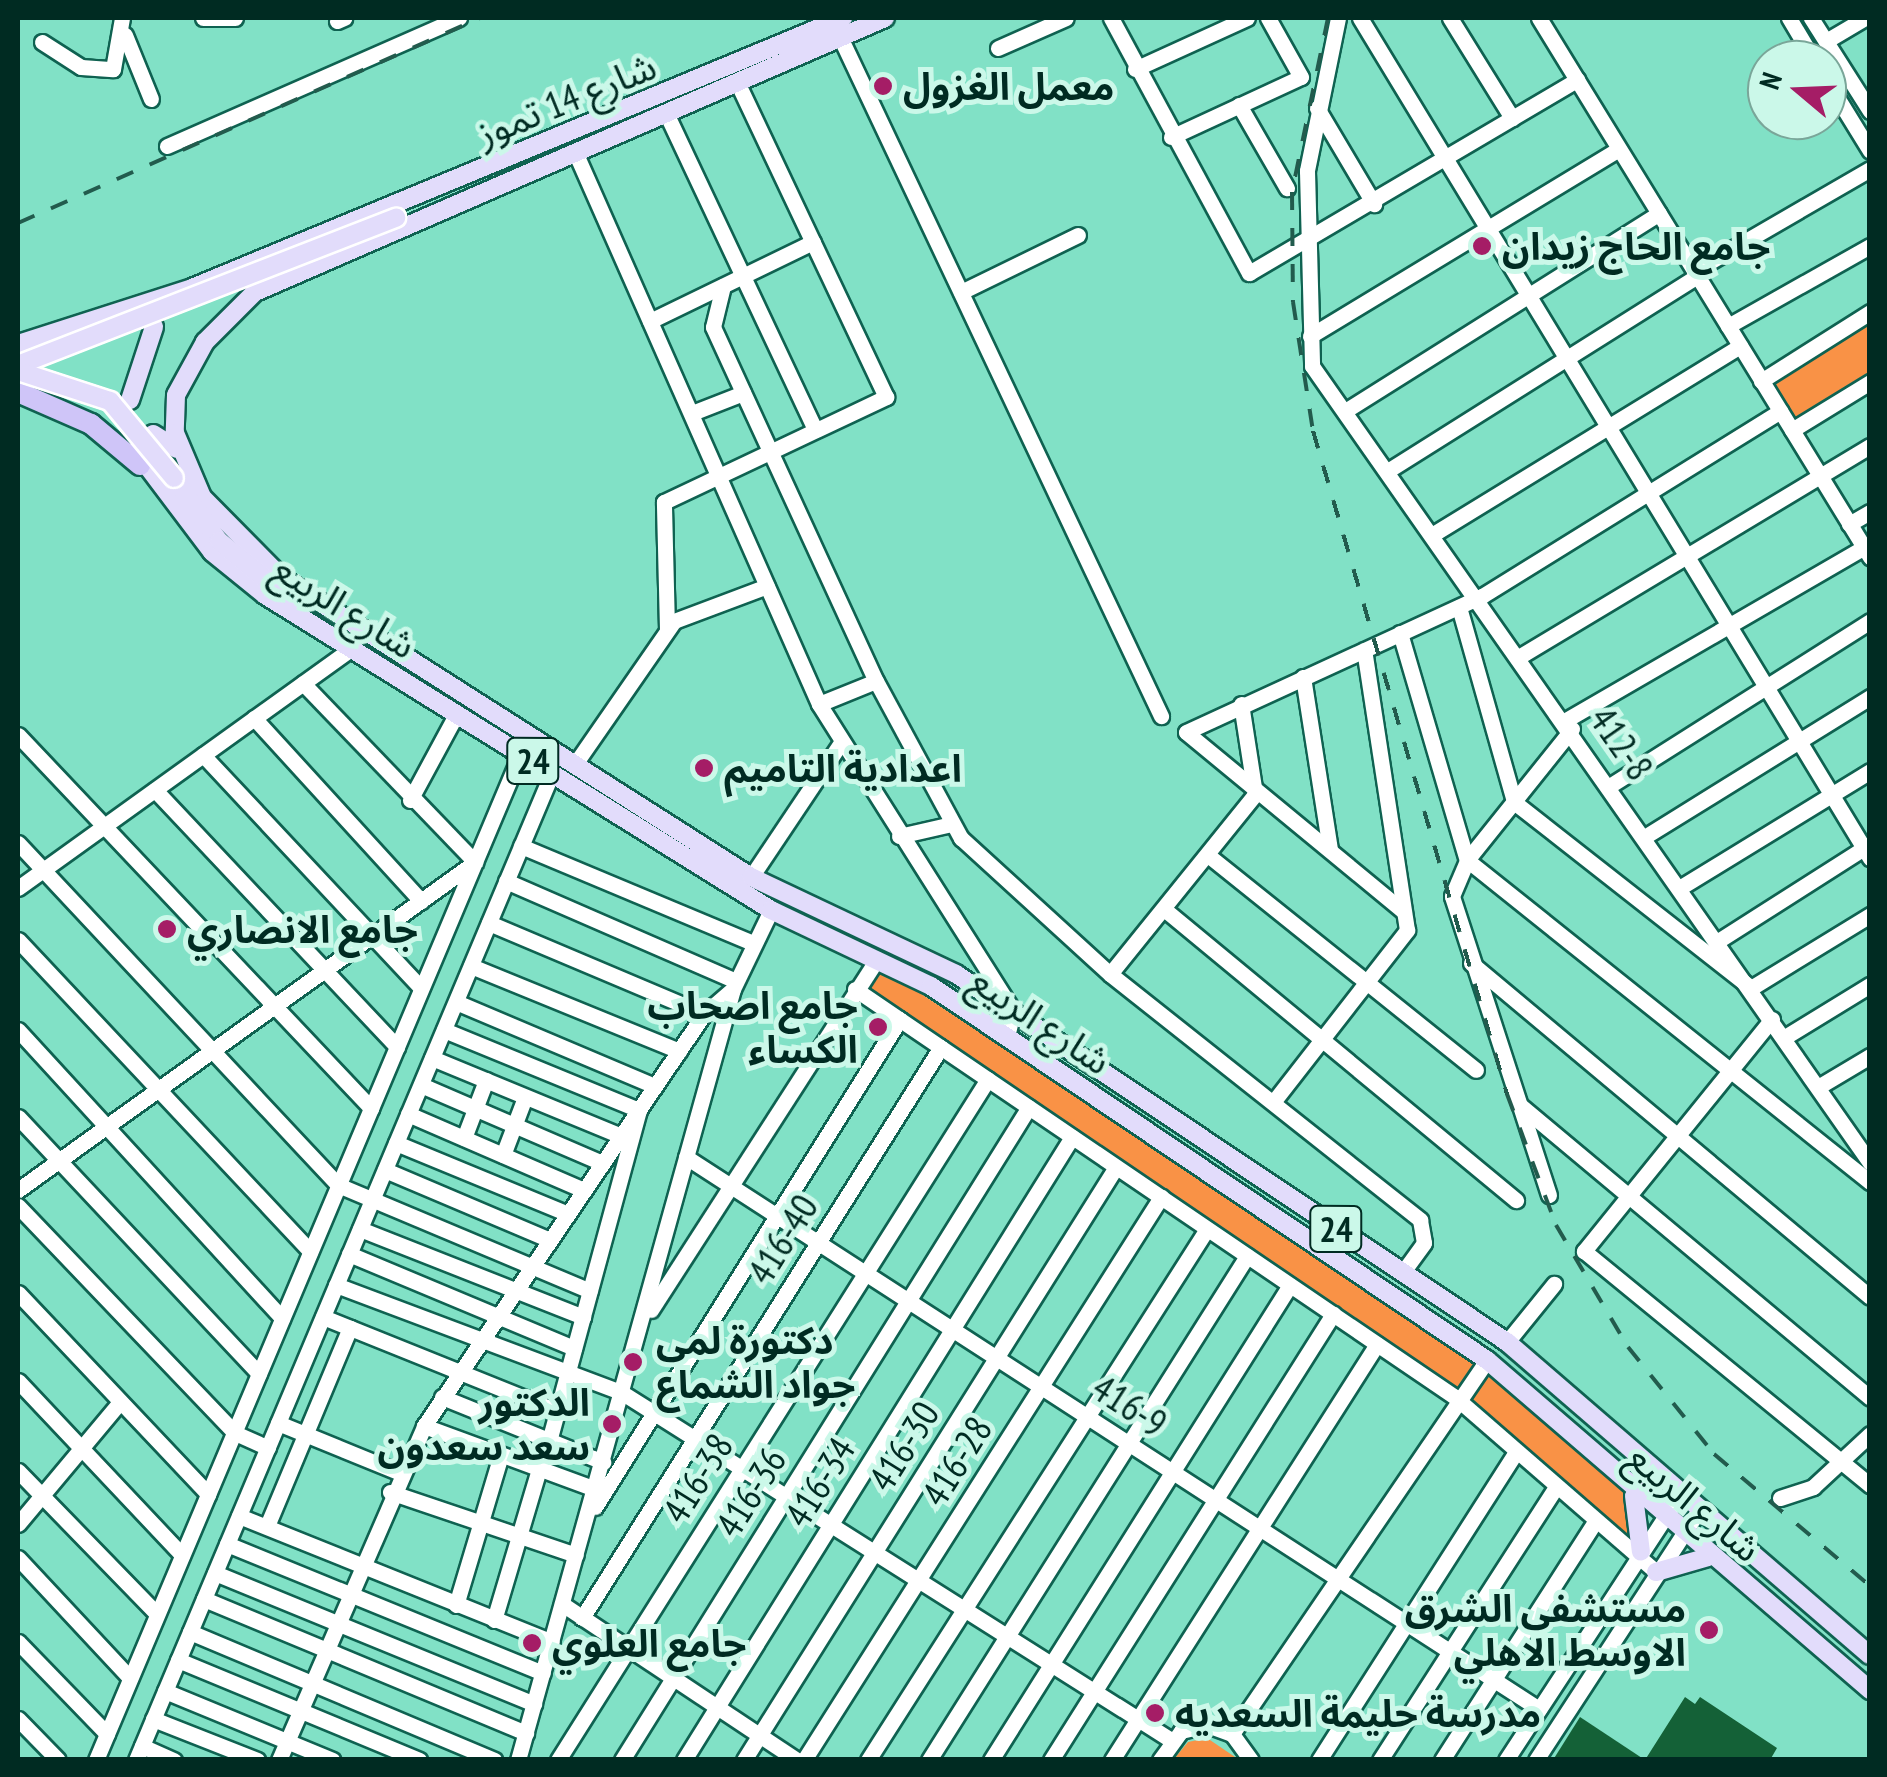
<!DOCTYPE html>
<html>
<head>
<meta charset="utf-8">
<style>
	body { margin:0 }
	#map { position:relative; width:1887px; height:1777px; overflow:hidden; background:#81e1c6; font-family:"PT Sans Narrow","Noto Sans Arabic",sans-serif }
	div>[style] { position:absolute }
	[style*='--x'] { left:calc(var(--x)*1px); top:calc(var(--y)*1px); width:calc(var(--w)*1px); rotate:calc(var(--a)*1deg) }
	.green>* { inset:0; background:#f99246 }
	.building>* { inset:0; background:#146137 }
	.roads { filter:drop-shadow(2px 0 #0f6251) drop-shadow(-2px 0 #0f6251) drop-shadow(0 2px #0f6251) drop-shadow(0 -2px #0f6251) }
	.minor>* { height:15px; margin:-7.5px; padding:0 7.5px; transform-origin:7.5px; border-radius:7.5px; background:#fff }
	.major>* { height:18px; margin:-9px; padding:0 9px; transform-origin:9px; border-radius:9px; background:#e2dcfb }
	.highway>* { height:20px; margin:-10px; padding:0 10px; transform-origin:10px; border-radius:10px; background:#cfc5f8 }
	.rail>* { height:4px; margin-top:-2px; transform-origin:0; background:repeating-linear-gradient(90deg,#225b4d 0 18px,transparent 0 36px) }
	.bridges { filter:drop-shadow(2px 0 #fff) drop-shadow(-2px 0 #fff) drop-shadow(0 2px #fff) drop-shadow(0 -2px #fff) }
	.major-bridge>* { height:18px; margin:-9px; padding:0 9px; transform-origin:9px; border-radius:9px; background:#e2dcfb }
	.dots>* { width:28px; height:28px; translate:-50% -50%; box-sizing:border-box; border:5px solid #cbf8e9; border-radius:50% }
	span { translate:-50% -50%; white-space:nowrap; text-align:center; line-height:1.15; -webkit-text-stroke:10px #cbf8e9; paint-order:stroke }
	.shield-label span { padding:2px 8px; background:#cbf8e9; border:2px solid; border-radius:8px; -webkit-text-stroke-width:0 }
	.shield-label { font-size:35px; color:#002b22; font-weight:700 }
	.poi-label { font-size:38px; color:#002b22; font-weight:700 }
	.left { translate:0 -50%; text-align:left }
	.right { translate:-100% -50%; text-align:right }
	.street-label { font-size:38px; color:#002b22 }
	.frame { position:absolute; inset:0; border:20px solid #002b22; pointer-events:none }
	.north { position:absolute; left:1747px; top:40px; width:100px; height:100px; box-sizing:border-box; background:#cbf8e9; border:2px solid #7aa699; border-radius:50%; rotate:289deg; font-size:28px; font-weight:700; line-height:40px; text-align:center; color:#002b22 }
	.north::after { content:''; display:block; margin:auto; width:35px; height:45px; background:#a51d66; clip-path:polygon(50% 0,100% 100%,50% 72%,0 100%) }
</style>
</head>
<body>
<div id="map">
	<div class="green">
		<div style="clip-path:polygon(1869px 320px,1869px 372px,1793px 419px,1775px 383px)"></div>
		<div style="clip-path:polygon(876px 964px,1486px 1367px,1631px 1498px,1635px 1555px,1463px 1399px,858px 988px)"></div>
		<div style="clip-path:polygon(1207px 1738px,1238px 1759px,1174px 1759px,1188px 1742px)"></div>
	</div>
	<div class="building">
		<div style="clip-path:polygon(1685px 1697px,1695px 1704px,1700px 1697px,1777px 1748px,1770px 1760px,1645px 1760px)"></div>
		<div style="clip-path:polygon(1580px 1717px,1645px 1760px,1553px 1760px)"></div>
	</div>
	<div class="roads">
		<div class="minor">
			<div style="--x:203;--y:18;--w:32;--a:0"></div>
			<div style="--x:1111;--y:18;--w:290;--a:61.6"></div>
			<div style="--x:1249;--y:273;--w:381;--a:-30.5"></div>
			<div style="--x:1338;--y:18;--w:156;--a:101.5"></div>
			<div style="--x:1307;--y:171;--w:195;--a:88.5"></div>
			<div style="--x:1312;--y:366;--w:973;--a:55"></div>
			<div style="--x:1360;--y:18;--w:983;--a:58.74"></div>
			<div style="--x:1450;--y:18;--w:118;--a:58.2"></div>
			<div style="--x:1539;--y:18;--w:633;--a:58.45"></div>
			<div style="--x:1789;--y:18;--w:49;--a:59.2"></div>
			<div style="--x:1811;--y:18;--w:110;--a:57.6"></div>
			<div style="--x:337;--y:21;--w:8;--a:-23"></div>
			<div style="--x:125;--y:35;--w:69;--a:67.9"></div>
			<div style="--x:841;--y:39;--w:749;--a:64.7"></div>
			<div style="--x:1826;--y:41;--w:45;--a:-30.5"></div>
			<div style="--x:42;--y:42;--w:46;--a:32.7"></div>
			<div style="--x:81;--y:67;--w:32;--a:4"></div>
			<div style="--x:113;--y:69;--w:52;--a:-80"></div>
			<div style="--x:998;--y:48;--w:74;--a:-23.8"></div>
			<div style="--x:1135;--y:69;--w:123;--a:-24.5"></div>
			<div style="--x:1827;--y:81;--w:82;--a:58.4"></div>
			<div style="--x:1239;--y:105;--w:96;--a:60"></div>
			<div style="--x:1317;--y:108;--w:112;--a:59.3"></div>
			<div style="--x:667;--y:115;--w:348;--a:64.8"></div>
			<div style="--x:1171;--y:137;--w:143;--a:-24.8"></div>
			<div style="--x:1301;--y:77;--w:68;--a:-119.2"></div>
			<div style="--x:167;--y:146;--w:319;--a:-23.7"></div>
			<div style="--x:576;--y:154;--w:601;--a:66.16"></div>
			<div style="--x:819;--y:704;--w:363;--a:57.7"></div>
			<div style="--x:1013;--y:1011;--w:28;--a:103"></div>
			<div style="--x:1694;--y:271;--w:203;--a:-30.1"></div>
			<div style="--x:723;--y:286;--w:42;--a:103.7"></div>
			<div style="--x:713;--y:327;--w:390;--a:65.3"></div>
			<div style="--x:876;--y:681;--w:179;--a:61.6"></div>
			<div style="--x:961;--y:838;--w:202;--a:42.4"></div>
			<div style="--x:1110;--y:974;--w:396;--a:38.4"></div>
			<div style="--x:1420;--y:1220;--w:23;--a:80"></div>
			<div style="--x:1424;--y:1243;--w:37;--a:126"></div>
			<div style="--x:961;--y:292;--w:130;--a:-26"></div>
			<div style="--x:650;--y:321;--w:181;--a:-25.9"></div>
			<div style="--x:1728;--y:326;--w:163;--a:-29.4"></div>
			<div style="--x:1310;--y:336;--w:361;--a:-31.2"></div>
			<div style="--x:1761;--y:381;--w:129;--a:-32.3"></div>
			<div style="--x:1345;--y:411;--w:371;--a:-32.2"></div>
			<div style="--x:692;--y:413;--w:55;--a:-21.4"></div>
			<div style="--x:1792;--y:430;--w:92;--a:-31.6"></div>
			<div style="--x:1389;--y:470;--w:364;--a:-32.2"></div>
			<div style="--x:1849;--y:524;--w:24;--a:-30"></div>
			<div style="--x:1435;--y:533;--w:358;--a:-31.5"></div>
			<div style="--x:1459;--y:607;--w:203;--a:74.2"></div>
			<div style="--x:1514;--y:802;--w:301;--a:38.1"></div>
			<div style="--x:1751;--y:988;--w:140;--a:-31.5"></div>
			<div style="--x:667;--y:629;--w:127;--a:-91.4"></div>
			<div style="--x:664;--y:502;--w:246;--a:-25.3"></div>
			<div style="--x:886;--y:397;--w:346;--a:-115.3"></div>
			<div style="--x:1400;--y:633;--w:237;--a:73.6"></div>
			<div style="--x:1467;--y:860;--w:516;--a:38.63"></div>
			<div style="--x:1522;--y:655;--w:406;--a:-31"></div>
			<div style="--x:1303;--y:677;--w:174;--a:81.1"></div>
			<div style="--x:819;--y:704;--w:61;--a:-22"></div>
			<div style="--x:254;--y:718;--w:248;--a:47.6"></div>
			<div style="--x:1566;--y:720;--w:345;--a:-30.1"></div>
			<div style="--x:18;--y:735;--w:514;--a:46.58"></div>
			<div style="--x:203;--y:755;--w:319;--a:46.9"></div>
			<div style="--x:575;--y:764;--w:174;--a:-55.3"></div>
			<div style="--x:674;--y:621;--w:99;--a:-20.6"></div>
			<div style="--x:1611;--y:785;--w:307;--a:-32.3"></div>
			<div style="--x:155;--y:790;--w:353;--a:46.7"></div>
			<div style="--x:410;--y:800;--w:99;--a:-61.6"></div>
			<div style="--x:899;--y:836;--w:54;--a:-12.8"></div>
			<div style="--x:1646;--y:836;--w:264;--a:-31.8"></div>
			<div style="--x:18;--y:843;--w:468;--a:46.9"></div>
			<div style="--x:338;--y:1185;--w:273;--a:22.8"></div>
			<div style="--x:521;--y:846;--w:249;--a:22.7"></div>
			<div style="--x:1209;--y:856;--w:342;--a:38.7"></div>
			<div style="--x:751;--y:877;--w:160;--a:-56.2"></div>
			<div style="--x:506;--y:881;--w:251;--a:23.5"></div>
			<div style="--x:1681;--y:887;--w:222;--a:-31.5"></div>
			<div style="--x:18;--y:888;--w:409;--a:-35.7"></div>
			<div style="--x:1164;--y:909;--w:457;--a:39.6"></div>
			<div style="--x:1403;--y:911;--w:281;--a:-140.5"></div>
			<div style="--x:1186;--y:732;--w:326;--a:-24.7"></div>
			<div style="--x:1482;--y:596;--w:351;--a:-31.8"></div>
			<div style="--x:489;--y:923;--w:233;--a:22.9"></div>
			<div style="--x:18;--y:940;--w:427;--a:46.8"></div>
			<div style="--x:1718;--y:941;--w:180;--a:-32.5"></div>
			<div style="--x:1471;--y:963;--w:520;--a:39.93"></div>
			<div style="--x:471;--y:966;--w:225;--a:22.2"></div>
			<div style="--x:1110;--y:974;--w:231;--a:-51.1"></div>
			<div style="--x:1255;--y:794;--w:91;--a:-98.8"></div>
			<div style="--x:855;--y:989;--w:726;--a:34.22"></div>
			<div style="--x:1455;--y:1397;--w:267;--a:41"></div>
			<div style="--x:456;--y:1002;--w:216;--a:22.9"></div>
			<div style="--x:1772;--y:1019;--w:299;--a:129"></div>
			<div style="--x:1584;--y:1251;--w:370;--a:39.3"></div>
			<div style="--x:18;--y:1030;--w:391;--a:47.5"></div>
			<div style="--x:444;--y:1030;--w:211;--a:22.3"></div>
			<div style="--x:639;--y:1110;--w:344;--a:105.2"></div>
			<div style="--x:1785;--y:1037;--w:100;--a:-31.5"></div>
			<div style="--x:432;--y:1058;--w:204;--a:22.4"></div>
			<div style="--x:421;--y:1085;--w:197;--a:23.3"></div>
			<div style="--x:1818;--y:1087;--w:61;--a:-30.8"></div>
			<div style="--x:1274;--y:1101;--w:217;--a:-52.1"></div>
			<div style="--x:1407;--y:930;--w:283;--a:-98.7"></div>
			<div style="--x:1521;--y:1106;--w:455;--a:39.9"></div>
			<div style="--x:408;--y:1114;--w:192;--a:23.4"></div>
			<div style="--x:18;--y:1117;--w:352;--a:46.8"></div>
			<div style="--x:464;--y:1138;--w:62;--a:-69.2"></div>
			<div style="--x:396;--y:1143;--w:186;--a:22.4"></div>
			<div style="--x:503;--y:1155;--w:62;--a:-69.2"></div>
			<div style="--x:686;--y:1157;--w:1016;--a:32.91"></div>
			<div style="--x:385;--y:1170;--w:179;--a:23"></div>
			<div style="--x:18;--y:1190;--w:563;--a:-35.67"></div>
			<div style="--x:475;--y:862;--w:248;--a:-133.9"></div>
			<div style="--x:1549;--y:1195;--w:314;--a:-108"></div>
			<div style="--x:1452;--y:896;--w:39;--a:-67"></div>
			<div style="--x:1467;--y:860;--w:168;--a:-51.3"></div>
			<div style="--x:18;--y:1206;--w:314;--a:46.3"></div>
			<div style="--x:235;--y:1433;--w:36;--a:24"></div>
			<div style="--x:360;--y:1229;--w:240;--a:21.5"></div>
			<div style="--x:349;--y:1254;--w:244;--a:22.7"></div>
			<div style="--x:336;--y:1285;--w:304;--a:20.6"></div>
			<div style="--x:621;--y:1392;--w:651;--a:32.32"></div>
			<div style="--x:18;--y:1293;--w:277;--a:46.6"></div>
			<div style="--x:651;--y:1310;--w:417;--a:-57.2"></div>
			<div style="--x:323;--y:1317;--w:252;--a:21.9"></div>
			<div style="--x:1507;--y:1342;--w:75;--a:-51"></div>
			<div style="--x:18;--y:1381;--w:239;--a:46.7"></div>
			<div style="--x:442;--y:1397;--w:174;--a:22"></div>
			<div style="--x:278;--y:1423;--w:130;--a:22.2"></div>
			<div style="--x:424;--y:1426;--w:182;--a:20.2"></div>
			<div style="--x:18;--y:1471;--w:199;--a:45.8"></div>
			<div style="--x:390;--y:1492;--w:196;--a:18.7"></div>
			<div style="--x:1780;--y:1498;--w:35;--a:-18"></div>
			<div style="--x:1813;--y:1487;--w:78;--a:-42.9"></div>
			<div style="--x:595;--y:1507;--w:575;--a:-57.99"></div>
			<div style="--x:239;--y:1516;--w:337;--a:21.9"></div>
			<div style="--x:18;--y:1524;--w:159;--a:-50.1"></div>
			<div style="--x:267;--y:1526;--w:215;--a:-67.3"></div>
			<div style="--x:227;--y:1544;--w:341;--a:22.2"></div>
			<div style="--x:18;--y:1558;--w:164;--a:47"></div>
			<div style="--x:215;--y:1573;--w:345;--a:22.3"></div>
			<div style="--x:204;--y:1599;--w:349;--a:22.6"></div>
			<div style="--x:562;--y:1604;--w:282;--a:33.6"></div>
			<div style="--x:456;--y:1605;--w:153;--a:-73.3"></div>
			<div style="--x:582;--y:1618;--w:674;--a:-57.84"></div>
			<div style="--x:494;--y:1620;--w:154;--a:-73.4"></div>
			<div style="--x:190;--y:1632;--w:330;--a:22.8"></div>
			<div style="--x:18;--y:1642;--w:128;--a:45.9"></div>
			<div style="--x:178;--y:1660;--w:261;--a:22.5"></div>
			<div style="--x:165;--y:1691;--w:181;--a:22.4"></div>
			<div style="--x:18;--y:1719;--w:57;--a:45.7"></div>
			<div style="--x:153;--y:1719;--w:112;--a:21.5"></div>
			<div style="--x:1232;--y:1734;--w:453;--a:-55.7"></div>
			<div style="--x:142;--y:1746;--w:35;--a:24"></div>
			<div style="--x:96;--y:1760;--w:1093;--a:-67.12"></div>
			<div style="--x:136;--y:1760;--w:1071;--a:-67.15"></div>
			<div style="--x:279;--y:1760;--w:364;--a:-66.5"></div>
			<div style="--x:424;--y:1426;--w:498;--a:-55.8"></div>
			<div style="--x:704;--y:1014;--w:38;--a:-41"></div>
			<div style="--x:518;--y:1760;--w:800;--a:-74.42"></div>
			<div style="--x:733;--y:989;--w:88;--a:-64.3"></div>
			<div style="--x:558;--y:1760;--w:805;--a:-57.73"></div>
			<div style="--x:622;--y:1760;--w:769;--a:-58.07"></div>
			<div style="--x:684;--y:1760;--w:734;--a:-58.09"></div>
			<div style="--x:744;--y:1760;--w:700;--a:-57.9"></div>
			<div style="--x:804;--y:1760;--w:667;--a:-57.62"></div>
			<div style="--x:868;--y:1760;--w:630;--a:-57.45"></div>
			<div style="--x:929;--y:1760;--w:596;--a:-57.75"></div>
			<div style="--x:991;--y:1760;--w:561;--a:-57.81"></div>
			<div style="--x:1051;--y:1760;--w:528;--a:-57.7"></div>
			<div style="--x:1112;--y:1760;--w:493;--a:-57.5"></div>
			<div style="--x:1160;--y:1760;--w:36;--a:-54"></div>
			<div style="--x:1181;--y:1731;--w:27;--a:-13"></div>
			<div style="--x:1207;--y:1725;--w:27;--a:20"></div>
			<div style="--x:1232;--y:1734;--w:32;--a:54"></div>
			<div style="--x:1319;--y:1760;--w:366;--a:-57.4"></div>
			<div style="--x:1380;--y:1760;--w:325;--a:-57.2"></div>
			<div style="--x:1442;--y:1760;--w:283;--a:-57.3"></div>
			<div style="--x:1506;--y:1760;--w:319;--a:-56.8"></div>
			<div style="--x:1536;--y:1760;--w:301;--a:-56.9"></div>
		</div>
		<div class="major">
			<div style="--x:885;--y:18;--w:687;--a:156.49"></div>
			<div style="--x:255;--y:292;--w:71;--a:135"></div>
			<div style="--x:205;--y:342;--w:60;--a:118.7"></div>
			<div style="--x:176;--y:395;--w:38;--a:92"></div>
			<div style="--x:175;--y:433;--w:69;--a:67.1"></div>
			<div style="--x:202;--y:497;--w:114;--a:45.4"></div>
			<div style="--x:282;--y:578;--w:556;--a:32.52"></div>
			<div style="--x:751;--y:877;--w:227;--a:25.3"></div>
			<div style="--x:956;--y:974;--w:663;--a:33.74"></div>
			<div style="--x:1507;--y:1342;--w:479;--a:40.8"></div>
			<div style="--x:18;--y:344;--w:183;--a:-17.8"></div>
			<div style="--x:192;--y:288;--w:705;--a:-22.53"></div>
			<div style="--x:130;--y:400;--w:77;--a:-71.8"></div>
			<div style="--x:153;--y:434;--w:28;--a:32"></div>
			<div style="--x:136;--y:451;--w:126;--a:53"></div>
			<div style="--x:212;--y:552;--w:68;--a:39.1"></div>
			<div style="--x:265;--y:595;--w:596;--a:31.9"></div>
			<div style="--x:771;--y:910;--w:177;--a:25.4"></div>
			<div style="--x:931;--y:986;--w:670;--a:33.93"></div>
			<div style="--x:1487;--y:1360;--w:506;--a:40.75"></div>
			<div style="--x:174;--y:478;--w:77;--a:54.5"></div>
			<div style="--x:219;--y:541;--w:79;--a:39.3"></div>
			<div style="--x:1634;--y:1496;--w:56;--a:82.9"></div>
			<div style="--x:1656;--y:1572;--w:54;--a:-16.1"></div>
		</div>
		<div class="highway">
			<div style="--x:18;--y:392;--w:80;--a:23.7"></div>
			<div style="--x:91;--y:424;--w:64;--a:39.9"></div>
		</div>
	</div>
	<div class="rail">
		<div style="--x:1328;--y:18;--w:178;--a:101.7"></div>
		<div style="--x:1292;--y:192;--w:110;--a:89.5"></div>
		<div style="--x:1293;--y:302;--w:131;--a:81.2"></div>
		<div style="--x:1313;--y:431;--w:691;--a:73.69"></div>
		<div style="--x:1507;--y:1094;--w:140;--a:69.5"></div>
		<div style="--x:1556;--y:1225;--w:142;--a:59.5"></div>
		<div style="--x:1628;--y:1347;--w:137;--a:51.2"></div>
		<div style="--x:1714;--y:1454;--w:204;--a:40.2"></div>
		<div style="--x:18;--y:223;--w:505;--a:-23.93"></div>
	</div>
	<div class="bridges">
		<div class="major-bridge">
			<div style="--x:18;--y:365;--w:406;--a:-21.3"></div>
			<div style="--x:18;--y:371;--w:97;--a:18.1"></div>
			<div style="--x:110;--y:401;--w:100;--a:50.3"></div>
		</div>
	</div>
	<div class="dots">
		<div style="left:883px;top:86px;background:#a51d66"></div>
		<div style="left:1482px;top:246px;background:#a51d66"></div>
		<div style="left:704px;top:768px;background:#a51d66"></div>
		<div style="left:167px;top:929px;background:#a51d66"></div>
		<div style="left:878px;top:1027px;background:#a51d66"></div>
		<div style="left:633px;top:1362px;background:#a51d66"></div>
		<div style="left:612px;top:1424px;background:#a51d66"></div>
		<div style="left:1709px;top:1630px;background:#a51d66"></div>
		<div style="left:532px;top:1643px;background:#a51d66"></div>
		<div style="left:1155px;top:1713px;background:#a51d66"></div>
	</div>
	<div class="shield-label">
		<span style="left:533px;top:761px">24</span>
		<span style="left:1336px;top:1229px">24</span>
	</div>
	<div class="poi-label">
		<span class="left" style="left:903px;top:86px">معمل الغزول</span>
		<span class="left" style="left:1502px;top:246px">جامع الحاج زيدان</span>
		<span class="left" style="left:724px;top:768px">اعدادية التاميم</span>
		<span class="left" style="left:187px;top:929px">جامع الانصاري</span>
		<span class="right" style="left:858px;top:1027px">جامع اصحاب<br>الکساء</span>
		<span class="left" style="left:656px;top:1362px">دكتورة لمى<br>جواد الشماع</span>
		<span class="right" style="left:590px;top:1424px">الدكتور<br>سعد سعدون</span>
		<span class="right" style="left:1686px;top:1630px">مستشفى الشرق<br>الاوسط الاهلي</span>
		<span class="left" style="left:552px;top:1643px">جامع العلوي</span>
		<span class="left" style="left:1175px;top:1713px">مدرسة حليمة السعديه</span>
	</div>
	<div class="street-label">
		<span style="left:566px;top:99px;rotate:-22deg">شارع 14 تموز</span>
		<span style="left:345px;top:606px;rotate:32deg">شارع الربيع</span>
		<span style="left:1622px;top:743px;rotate:55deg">412-8</span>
		<span style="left:1041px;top:1020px;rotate:34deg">شارع الربيع</span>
		<span style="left:782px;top:1239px;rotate:-58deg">416-40</span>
		<span style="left:1130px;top:1405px;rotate:33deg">416-9</span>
		<span style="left:903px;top:1446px;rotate:-58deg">416-30</span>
		<span style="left:956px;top:1461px;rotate:-58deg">416-28</span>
		<span style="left:697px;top:1478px;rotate:-58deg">416-38</span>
		<span style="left:819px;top:1482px;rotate:-58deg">416-34</span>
		<span style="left:750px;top:1492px;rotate:-58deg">416-36</span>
		<span style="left:1695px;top:1502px;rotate:40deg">شارع الربيع</span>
	</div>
	<div class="frame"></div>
	<div class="north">N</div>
</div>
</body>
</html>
